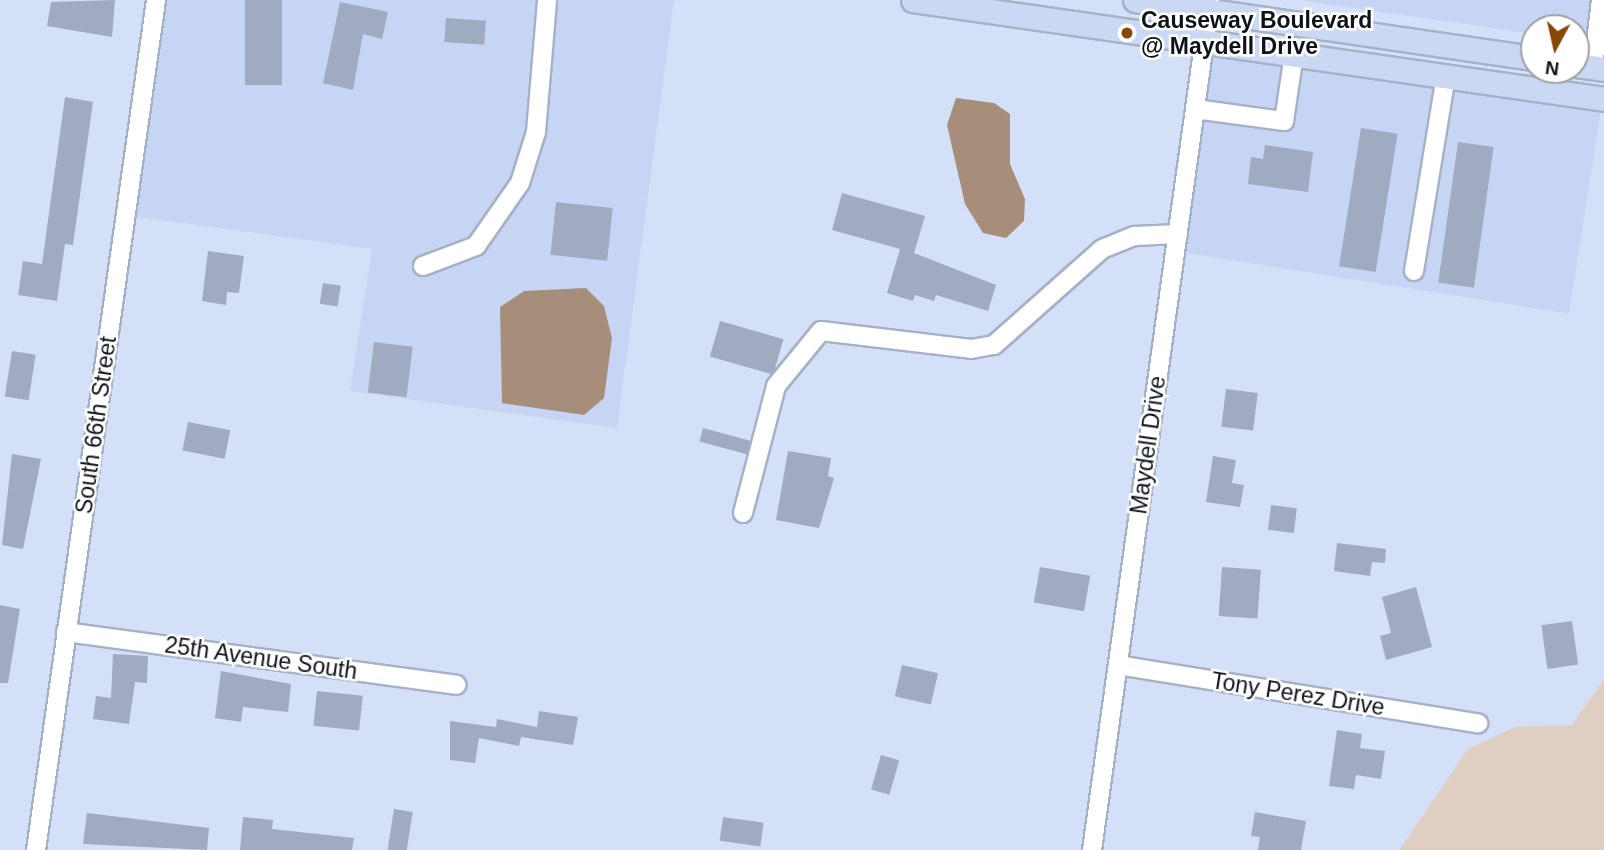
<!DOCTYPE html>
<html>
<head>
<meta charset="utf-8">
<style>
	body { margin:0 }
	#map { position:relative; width:1604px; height:850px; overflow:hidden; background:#d4e0f7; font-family:Helvetica,sans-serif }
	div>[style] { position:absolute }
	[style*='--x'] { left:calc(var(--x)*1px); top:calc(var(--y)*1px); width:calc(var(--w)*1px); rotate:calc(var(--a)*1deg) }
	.built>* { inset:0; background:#c6d5f3; transform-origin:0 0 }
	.green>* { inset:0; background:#dfcec2 }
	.water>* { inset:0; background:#a78e7b }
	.building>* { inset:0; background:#a0abc2; transform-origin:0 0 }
	.roads { filter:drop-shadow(2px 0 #a6b1c8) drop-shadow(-2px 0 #a6b1c8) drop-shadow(0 2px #a6b1c8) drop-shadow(0 -2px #a6b1c8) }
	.minor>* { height:18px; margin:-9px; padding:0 9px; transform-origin:9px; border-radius:9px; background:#fff }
	.major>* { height:23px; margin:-11.5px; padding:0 11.5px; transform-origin:11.5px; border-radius:11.5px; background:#cbd8f3 }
	.dots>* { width:19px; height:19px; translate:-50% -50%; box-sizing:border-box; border:4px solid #fff; border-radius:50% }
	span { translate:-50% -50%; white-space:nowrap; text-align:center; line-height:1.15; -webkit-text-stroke:5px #fff; paint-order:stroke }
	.poi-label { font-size:23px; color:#0f121a; font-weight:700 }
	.left { translate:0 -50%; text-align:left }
	.street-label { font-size:23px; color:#0f121a }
	.north { position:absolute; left:1520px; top:14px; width:70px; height:70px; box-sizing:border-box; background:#fff; border:2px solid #9fa0a3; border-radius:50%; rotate:188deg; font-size:19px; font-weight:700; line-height:28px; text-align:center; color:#0f121a }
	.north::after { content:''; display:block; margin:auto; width:24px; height:32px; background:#854807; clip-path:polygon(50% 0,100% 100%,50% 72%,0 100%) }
</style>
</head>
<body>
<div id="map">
	<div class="built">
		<div style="clip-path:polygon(167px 0,674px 0,617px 428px,350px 391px,372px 249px,131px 216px)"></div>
		<div style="clip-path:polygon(1299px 0,1604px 0,1604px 44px,1576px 40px,1576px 28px,1534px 28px,1534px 34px)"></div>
		<div style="left:1211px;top:29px;width:398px;height:225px;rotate:9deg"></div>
	</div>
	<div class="green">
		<div style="clip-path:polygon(1604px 679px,1604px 850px,1399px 850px,1468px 749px,1515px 727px,1572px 725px)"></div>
	</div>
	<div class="water">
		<div style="clip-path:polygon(956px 98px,994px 103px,1010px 114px,1010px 164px,1025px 199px,1024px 221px,1006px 238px,983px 233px,965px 204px,947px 125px)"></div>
		<div style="clip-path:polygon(586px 288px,604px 306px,612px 338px,604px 398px,584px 415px,502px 403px,500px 307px,524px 291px)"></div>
	</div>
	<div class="building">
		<div style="clip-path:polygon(115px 0,112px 37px,47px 26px,51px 2px)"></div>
		<div style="left:245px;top:0;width:37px;height:85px"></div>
		<div style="clip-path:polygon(340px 2px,388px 12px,382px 39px,363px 34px,353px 90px,323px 83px)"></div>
		<div style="left:446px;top:18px;width:40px;height:24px;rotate:4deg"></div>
		<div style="clip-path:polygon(65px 97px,93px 102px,73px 245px,65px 244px,57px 301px,18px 295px,23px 261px,42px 264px)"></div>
		<div style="left:1361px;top:128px;width:37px;height:140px;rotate:9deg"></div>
		<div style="left:1458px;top:142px;width:36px;height:142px;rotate:8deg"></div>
		<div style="clip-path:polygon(1265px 145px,1313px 152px,1308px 192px,1248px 184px,1251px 157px,1263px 159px)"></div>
		<div style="clip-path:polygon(842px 193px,925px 216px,914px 253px,996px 285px,988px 311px,936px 295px,934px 301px,915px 295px,913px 301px,887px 293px,900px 249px,832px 230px)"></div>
		<div style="left:556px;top:202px;width:57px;height:53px;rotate:6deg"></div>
		<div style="clip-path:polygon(208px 251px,244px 256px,239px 293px,227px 292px,226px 305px,202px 301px)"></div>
		<div style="left:323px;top:283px;width:18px;height:21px;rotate:9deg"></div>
		<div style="left:720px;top:321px;width:66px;height:37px;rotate:16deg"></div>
		<div style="left:374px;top:342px;width:39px;height:51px;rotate:7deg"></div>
		<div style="left:12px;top:351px;width:24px;height:46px;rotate:9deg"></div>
		<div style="left:1226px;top:389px;width:32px;height:38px;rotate:7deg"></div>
		<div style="left:188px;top:422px;width:43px;height:29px;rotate:11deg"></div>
		<div style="left:703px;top:428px;width:49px;height:14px;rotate:15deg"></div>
		<div style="clip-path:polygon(788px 451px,831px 458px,828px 476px,834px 478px,819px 528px,776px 520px)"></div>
		<div style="clip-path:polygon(12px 454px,41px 459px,23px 549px,2px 545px)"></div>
		<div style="clip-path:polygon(1213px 456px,1236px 460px,1232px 483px,1244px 485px,1240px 507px,1206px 502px)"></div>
		<div style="left:1271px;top:505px;width:26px;height:25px;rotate:7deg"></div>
		<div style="clip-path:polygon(1337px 543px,1386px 549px,1385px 563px,1372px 562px,1370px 576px,1334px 571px)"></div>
		<div style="left:1040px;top:567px;width:51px;height:36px;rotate:10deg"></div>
		<div style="left:1222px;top:567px;width:39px;height:49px;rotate:4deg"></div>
		<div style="clip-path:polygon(1416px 587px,1432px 647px,1386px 660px,1380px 636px,1391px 633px,1382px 597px)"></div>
		<div style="clip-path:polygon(0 605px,20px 609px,8px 683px,0 683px)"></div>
		<div style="left:1572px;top:621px;width:44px;height:31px;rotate:82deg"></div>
		<div style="clip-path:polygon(113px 654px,148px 656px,147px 683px,135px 682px,129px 724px,93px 719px,96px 696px,111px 698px)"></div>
		<div style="left:902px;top:665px;width:37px;height:32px;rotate:13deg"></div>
		<div style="clip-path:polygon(221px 671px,291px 684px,288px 712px,243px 707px,241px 722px,215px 718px)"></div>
		<div style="left:317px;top:691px;width:46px;height:35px;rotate:6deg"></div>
		<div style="clip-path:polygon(539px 711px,578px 717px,573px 745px,521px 737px,519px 746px,479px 738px,475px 763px,450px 760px,450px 721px,496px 727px,497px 719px,537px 727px)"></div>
		<div style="clip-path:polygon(1337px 730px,1362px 734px,1360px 748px,1385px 751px,1381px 779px,1356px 775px,1354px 789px,1329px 786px)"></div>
		<div style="left:881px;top:755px;width:19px;height:36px;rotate:16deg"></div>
		<div style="left:394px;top:809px;width:19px;height:41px;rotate:9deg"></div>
		<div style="clip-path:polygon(1255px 812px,1306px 821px,1301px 850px,1258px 850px,1260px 837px,1251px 836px)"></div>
		<div style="clip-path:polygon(87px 813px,209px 828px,207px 850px,83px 844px)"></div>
		<div style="clip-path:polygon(243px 817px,273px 820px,272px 829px,354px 838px,352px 850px,240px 850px)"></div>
		<div style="left:723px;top:817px;width:41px;height:24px;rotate:8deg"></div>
	</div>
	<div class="roads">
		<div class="minor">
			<div style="--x:1593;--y:67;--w:67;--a:-83.2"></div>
			<div style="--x:1195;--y:109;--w:90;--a:7.7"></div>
			<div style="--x:1284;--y:121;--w:68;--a:-81.5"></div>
			<div style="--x:423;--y:266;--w:57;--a:-20.7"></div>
			<div style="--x:476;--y:246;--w:77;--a:-55.1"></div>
			<div style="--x:520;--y:183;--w:53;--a:-72.6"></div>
			<div style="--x:536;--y:132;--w:132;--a:-85.2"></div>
			<div style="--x:1414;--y:271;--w:198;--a:-80.7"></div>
			<div style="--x:743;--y:513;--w:131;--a:-75.4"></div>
			<div style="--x:776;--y:386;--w:71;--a:-50.7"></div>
			<div style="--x:821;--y:331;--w:151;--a:6.8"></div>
			<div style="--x:971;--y:349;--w:23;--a:-10"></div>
			<div style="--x:994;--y:345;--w:144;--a:-41.6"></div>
			<div style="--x:1102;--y:249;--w:35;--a:-22"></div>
			<div style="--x:1135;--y:236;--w:43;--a:-2.7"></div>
			<div style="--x:66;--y:632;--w:394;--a:7.7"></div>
			<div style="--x:1118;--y:665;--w:365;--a:9.2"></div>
			<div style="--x:36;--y:850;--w:858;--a:-81.96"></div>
			<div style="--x:1092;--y:850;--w:857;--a:-82.09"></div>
		</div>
		<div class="major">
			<div style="--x:913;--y:0;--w:698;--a:8.15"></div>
			<div style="--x:1135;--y:0;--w:403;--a:8.3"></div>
			<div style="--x:1576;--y:65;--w:28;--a:8"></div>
		</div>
	</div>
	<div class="dots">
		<div style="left:1127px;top:33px;background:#854807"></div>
	</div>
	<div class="poi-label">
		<span class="left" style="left:1141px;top:33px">Causeway Boulevard<br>@ Maydell Drive</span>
	</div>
	<div class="street-label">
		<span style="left:96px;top:425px;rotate:-82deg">South 66th Street</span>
		<span style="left:1148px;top:445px;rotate:-82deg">Maydell Drive</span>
		<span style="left:261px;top:658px;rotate:8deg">25th Avenue South</span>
		<span style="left:1298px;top:694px;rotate:9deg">Tony Perez Drive</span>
	</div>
	<div class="north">N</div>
</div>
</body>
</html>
